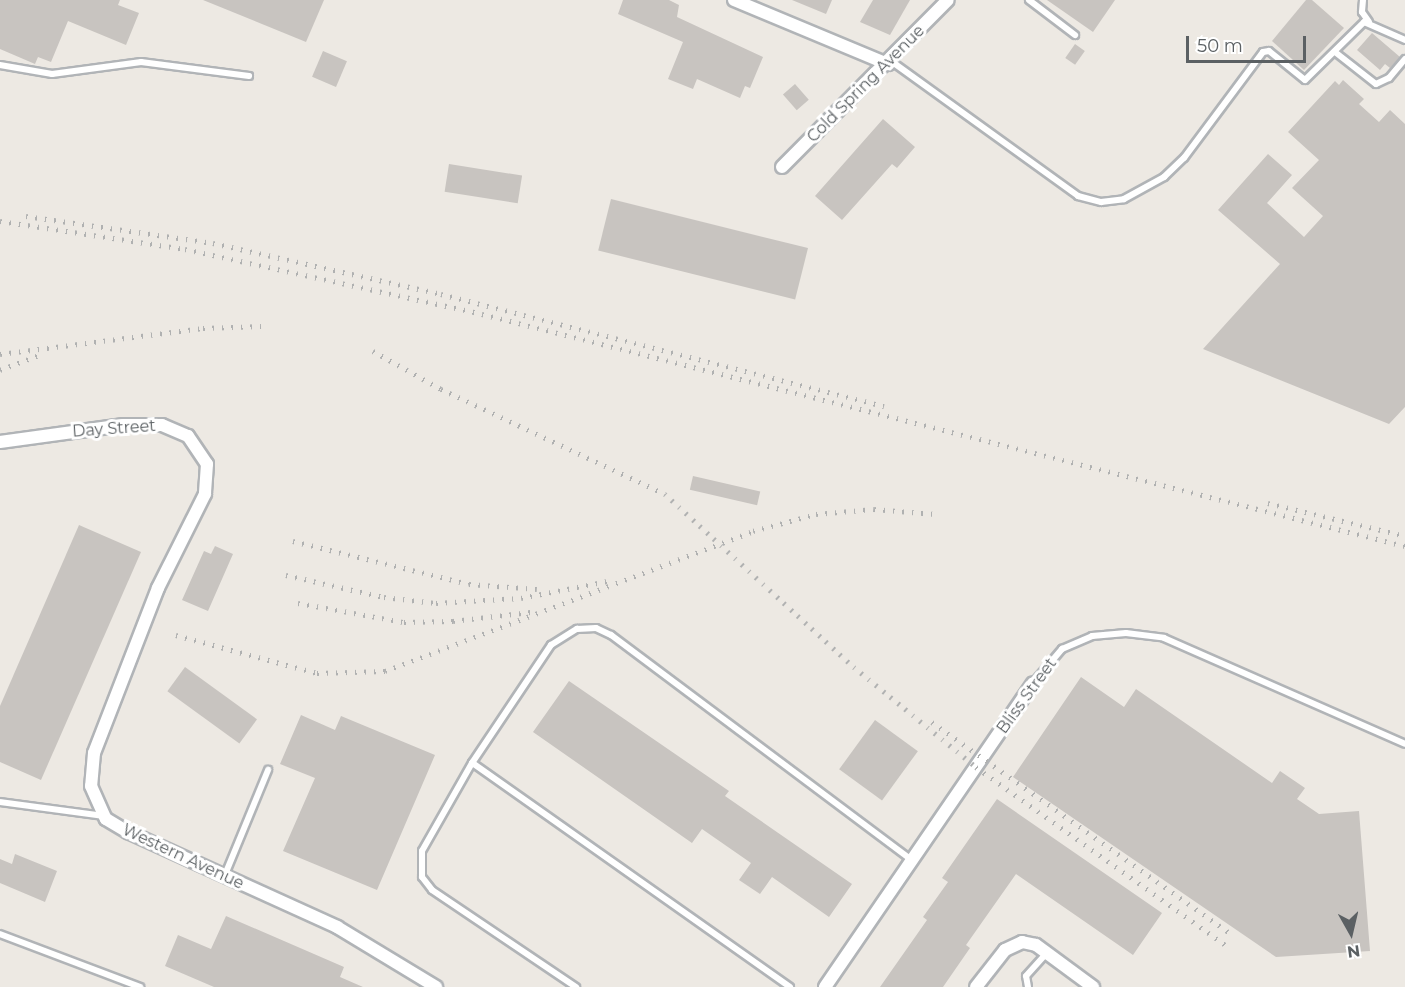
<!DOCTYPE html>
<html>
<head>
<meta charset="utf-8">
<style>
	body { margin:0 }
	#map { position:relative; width:1405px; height:987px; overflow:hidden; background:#ede9e3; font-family:Montserrat,sans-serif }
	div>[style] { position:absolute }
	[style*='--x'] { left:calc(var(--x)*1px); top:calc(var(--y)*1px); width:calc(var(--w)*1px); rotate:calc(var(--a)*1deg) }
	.building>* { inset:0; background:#c8c4c0; transform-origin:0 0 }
	.roads { filter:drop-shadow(2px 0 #b1b4b7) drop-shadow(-2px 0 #b1b4b7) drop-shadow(0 2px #b1b4b7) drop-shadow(0 -2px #b1b4b7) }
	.lane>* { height:6px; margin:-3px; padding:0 3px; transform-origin:3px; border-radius:3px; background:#fff }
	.street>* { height:12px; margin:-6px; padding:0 6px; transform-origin:6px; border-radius:6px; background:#fff }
	.rail>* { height:4.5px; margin-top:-2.25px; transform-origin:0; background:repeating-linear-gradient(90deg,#b0b1b1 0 1.5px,transparent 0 9.5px) }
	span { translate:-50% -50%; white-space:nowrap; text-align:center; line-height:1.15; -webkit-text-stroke:6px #fff; paint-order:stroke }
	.street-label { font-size:16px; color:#5b6063 }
	.north { position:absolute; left:1321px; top:903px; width:60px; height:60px; -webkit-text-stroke:4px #fff; paint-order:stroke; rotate:172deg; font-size:16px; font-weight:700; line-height:24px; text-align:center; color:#5b6063 }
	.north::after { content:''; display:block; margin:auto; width:21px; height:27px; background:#5b6063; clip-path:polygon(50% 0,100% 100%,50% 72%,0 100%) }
	.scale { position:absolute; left:1186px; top:36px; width:120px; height:27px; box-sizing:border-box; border:3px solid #5b6063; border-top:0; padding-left:8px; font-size:18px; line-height:21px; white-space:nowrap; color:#5b6063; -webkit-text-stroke:4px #fff; paint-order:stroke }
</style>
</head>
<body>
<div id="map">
	<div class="building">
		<div style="clip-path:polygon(0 0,120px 0,118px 5px,139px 13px,126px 45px,68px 21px,51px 62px,38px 57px,35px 64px,0 49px)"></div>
		<div style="clip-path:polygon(203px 0,324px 0,306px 42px)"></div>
		<div style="clip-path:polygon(623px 0,669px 0,679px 5px,677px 17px,763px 57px,750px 88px,745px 86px,740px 98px,697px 79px,693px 89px,668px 79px,683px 42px,618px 14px)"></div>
		<div style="clip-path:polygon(792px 0,832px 0,826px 14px)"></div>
		<div style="clip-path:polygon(873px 0,910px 0,890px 35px,860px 22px)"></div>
		<div style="clip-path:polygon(1047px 0,1115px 0,1093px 32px)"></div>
		<div style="clip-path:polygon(1306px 0,1312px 0,1344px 28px,1304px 70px,1272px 41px)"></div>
		<div style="clip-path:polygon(1372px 33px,1400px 57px,1390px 68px,1385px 64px,1380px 70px,1357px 50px)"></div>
		<div style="left:1075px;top:44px;width:12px;height:17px;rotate:35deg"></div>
		<div style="left:323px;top:51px;width:26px;height:28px;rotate:23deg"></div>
		<div style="clip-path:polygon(1343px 80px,1364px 99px,1359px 104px,1379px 122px,1390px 110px,1405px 124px,1405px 407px,1389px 424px,1203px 349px,1280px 264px,1218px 210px,1268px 154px,1292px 175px,1267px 203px,1304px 237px,1323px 216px,1292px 188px,1319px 160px,1288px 132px,1335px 81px,1339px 85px)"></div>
		<div style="left:795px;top:84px;width:21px;height:16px;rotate:49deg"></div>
		<div style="clip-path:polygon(883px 119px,915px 147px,897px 168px,892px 164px,842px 220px,815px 196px)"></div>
		<div style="left:449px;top:164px;width:74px;height:28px;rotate:9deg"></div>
		<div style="left:611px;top:199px;width:203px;height:53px;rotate:14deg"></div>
		<div style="left:693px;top:476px;width:69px;height:14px;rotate:13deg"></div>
		<div style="clip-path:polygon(79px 525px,141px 552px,41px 780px,0 762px,0 706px)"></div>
		<div style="clip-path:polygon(215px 546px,233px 554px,208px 611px,182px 600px,204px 551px,211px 554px)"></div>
		<div style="left:185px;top:667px;width:89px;height:30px;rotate:36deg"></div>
		<div style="clip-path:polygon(1081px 677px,1124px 707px,1136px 689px,1272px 783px,1280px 771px,1305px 788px,1297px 799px,1319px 814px,1359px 811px,1370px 951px,1276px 957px,1013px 777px)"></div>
		<div style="clip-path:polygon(569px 681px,729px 791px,725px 796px,852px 884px,829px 917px,772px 877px,760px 894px,739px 880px,751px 863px,702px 829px,692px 843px,533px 732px)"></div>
		<div style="clip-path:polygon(301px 715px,335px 730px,341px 716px,435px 755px,377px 890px,283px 851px,315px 778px,280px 764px)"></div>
		<div style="left:875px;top:720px;width:53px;height:61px;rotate:36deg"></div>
		<div style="clip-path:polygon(997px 799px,1162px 913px,1133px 955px,1016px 874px,966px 945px,970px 948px,943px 987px,880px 987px,927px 920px,923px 917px,948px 882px,942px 878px)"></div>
		<div style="clip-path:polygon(15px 854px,57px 871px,45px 902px,0 883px,0 859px,12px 864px)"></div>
		<div style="clip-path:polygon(226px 916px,344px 967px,340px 977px,363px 987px,214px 987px,165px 966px,178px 935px,211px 949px)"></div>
	</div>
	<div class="roads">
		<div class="lane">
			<div style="--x:1029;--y:0;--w:58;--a:37.3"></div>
			<div style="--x:1363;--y:0;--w:12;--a:95"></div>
			<div style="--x:1362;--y:12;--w:12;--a:55"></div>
			<div style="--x:1335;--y:52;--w:52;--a:38"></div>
			<div style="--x:1376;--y:84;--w:14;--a:-25"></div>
			<div style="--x:1389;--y:78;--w:25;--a:-50"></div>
			<div style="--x:891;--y:61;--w:231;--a:35.8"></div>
			<div style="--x:1078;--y:196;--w:24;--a:15"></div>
			<div style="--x:1101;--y:202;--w:23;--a:-7"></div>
			<div style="--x:1124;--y:199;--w:46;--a:-28.8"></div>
			<div style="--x:1164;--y:177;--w:28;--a:-44"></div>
			<div style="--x:1184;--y:158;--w:132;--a:-53.3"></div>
			<div style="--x:1263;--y:52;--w:6;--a:-9"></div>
			<div style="--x:1269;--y:51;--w:46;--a:38.9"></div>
			<div style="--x:1305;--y:80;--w:83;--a:-44.5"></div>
			<div style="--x:1364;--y:22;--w:45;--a:23.7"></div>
			<div style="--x:0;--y:65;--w:53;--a:9.8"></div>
			<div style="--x:52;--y:74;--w:90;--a:-7.7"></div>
			<div style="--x:141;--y:62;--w:109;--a:7.4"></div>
			<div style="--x:1033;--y:683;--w:45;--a:-49.5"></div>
			<div style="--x:1062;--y:649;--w:33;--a:-23"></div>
			<div style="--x:1092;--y:636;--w:34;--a:-5"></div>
			<div style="--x:1126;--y:633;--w:38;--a:7"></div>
			<div style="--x:1164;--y:638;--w:263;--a:23.7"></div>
			<div style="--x:472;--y:763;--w:101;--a:119.6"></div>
			<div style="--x:422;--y:851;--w:26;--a:90"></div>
			<div style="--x:422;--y:877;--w:16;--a:52"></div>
			<div style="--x:432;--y:890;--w:174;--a:34"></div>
			<div style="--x:0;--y:802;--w:104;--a:7.7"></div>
			<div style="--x:224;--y:877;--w:116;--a:-67.6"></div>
			<div style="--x:0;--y:934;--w:150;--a:20.7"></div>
			<div style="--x:790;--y:987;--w:389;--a:-144.8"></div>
			<div style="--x:472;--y:763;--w:142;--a:-56.2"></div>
			<div style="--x:551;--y:645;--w:31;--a:-32"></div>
			<div style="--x:577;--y:629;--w:19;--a:-3"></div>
			<div style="--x:596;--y:628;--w:17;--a:25"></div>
			<div style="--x:611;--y:635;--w:376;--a:36.8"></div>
			<div style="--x:1028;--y:987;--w:11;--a:-100"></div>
			<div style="--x:1026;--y:976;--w:31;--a:-48"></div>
		</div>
		<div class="street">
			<div style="--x:734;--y:0;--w:167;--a:22.6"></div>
			<div style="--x:782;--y:167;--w:235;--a:-45.2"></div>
			<div style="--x:0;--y:442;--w:125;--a:-7.8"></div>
			<div style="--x:124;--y:425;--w:38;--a:0"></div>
			<div style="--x:162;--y:425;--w:28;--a:23"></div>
			<div style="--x:188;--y:436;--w:34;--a:56"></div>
			<div style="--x:207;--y:464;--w:30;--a:94"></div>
			<div style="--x:205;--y:494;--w:105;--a:116.6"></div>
			<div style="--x:158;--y:588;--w:177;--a:111.2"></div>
			<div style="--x:94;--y:753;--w:33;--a:95"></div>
			<div style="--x:91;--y:786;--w:36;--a:66"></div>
			<div style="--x:106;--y:819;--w:26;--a:31"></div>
			<div style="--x:128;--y:832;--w:230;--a:24.4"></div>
			<div style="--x:337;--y:927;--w:116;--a:31.2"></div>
			<div style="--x:825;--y:987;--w:368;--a:-55.6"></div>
			<div style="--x:976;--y:987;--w:47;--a:-51.9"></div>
			<div style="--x:1005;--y:950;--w:19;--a:-25"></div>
			<div style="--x:1022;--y:942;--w:14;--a:12"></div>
			<div style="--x:1036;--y:945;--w:71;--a:36.4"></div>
		</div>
	</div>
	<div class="rail">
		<div style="--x:26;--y:216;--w:189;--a:8.2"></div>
		<div style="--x:213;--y:243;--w:234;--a:12.6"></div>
		<div style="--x:441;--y:294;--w:457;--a:14.2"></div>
		<div style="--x:0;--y:221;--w:187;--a:8.6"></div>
		<div style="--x:185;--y:249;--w:304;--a:12.3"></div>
		<div style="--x:482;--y:314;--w:952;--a:14.11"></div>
		<div style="--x:373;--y:351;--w:78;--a:29.2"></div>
		<div style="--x:441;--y:389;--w:247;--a:25.1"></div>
		<div style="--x:665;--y:494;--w:256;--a:42.5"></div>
		<div style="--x:854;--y:667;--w:158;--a:39.3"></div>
		<div style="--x:976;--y:767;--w:307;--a:35.5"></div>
		<div style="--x:0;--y:354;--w:205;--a:-7.3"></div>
		<div style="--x:203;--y:328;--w:58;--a:-2"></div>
		<div style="--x:0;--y:370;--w:40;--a:-21"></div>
		<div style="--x:1268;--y:503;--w:141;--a:13.5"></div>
		<div style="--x:293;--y:541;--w:181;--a:13.7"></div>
		<div style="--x:469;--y:584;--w:68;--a:4.2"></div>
		<div style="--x:286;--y:575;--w:100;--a:12.7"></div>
		<div style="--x:384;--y:597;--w:52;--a:6.6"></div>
		<div style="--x:436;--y:603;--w:85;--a:-3.4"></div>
		<div style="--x:521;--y:598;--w:89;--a:-11.1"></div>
		<div style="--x:298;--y:603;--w:108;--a:10.2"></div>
		<div style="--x:404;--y:622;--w:49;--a:-1.2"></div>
		<div style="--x:453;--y:621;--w:78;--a:-6.7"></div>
		<div style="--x:176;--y:635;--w:146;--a:15.1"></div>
		<div style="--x:317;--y:673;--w:68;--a:-1.7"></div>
		<div style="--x:385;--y:671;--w:394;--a:-20.8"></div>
		<div style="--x:753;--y:531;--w:65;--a:-15.1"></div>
		<div style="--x:816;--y:514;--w:58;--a:-4.9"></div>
		<div style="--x:874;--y:509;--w:61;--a:4.7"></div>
		<div style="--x:932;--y:722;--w:369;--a:35.3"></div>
	</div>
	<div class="street-label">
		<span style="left:866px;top:84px;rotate:-45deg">Cold Spring Avenue</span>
		<span style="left:114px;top:429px;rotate:-4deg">Day Street</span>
		<span style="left:1027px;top:696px;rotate:-54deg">Bliss Street</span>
		<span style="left:183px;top:857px;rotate:25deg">Western Avenue</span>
	</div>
	<div class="north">N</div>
	<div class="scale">50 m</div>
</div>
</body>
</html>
